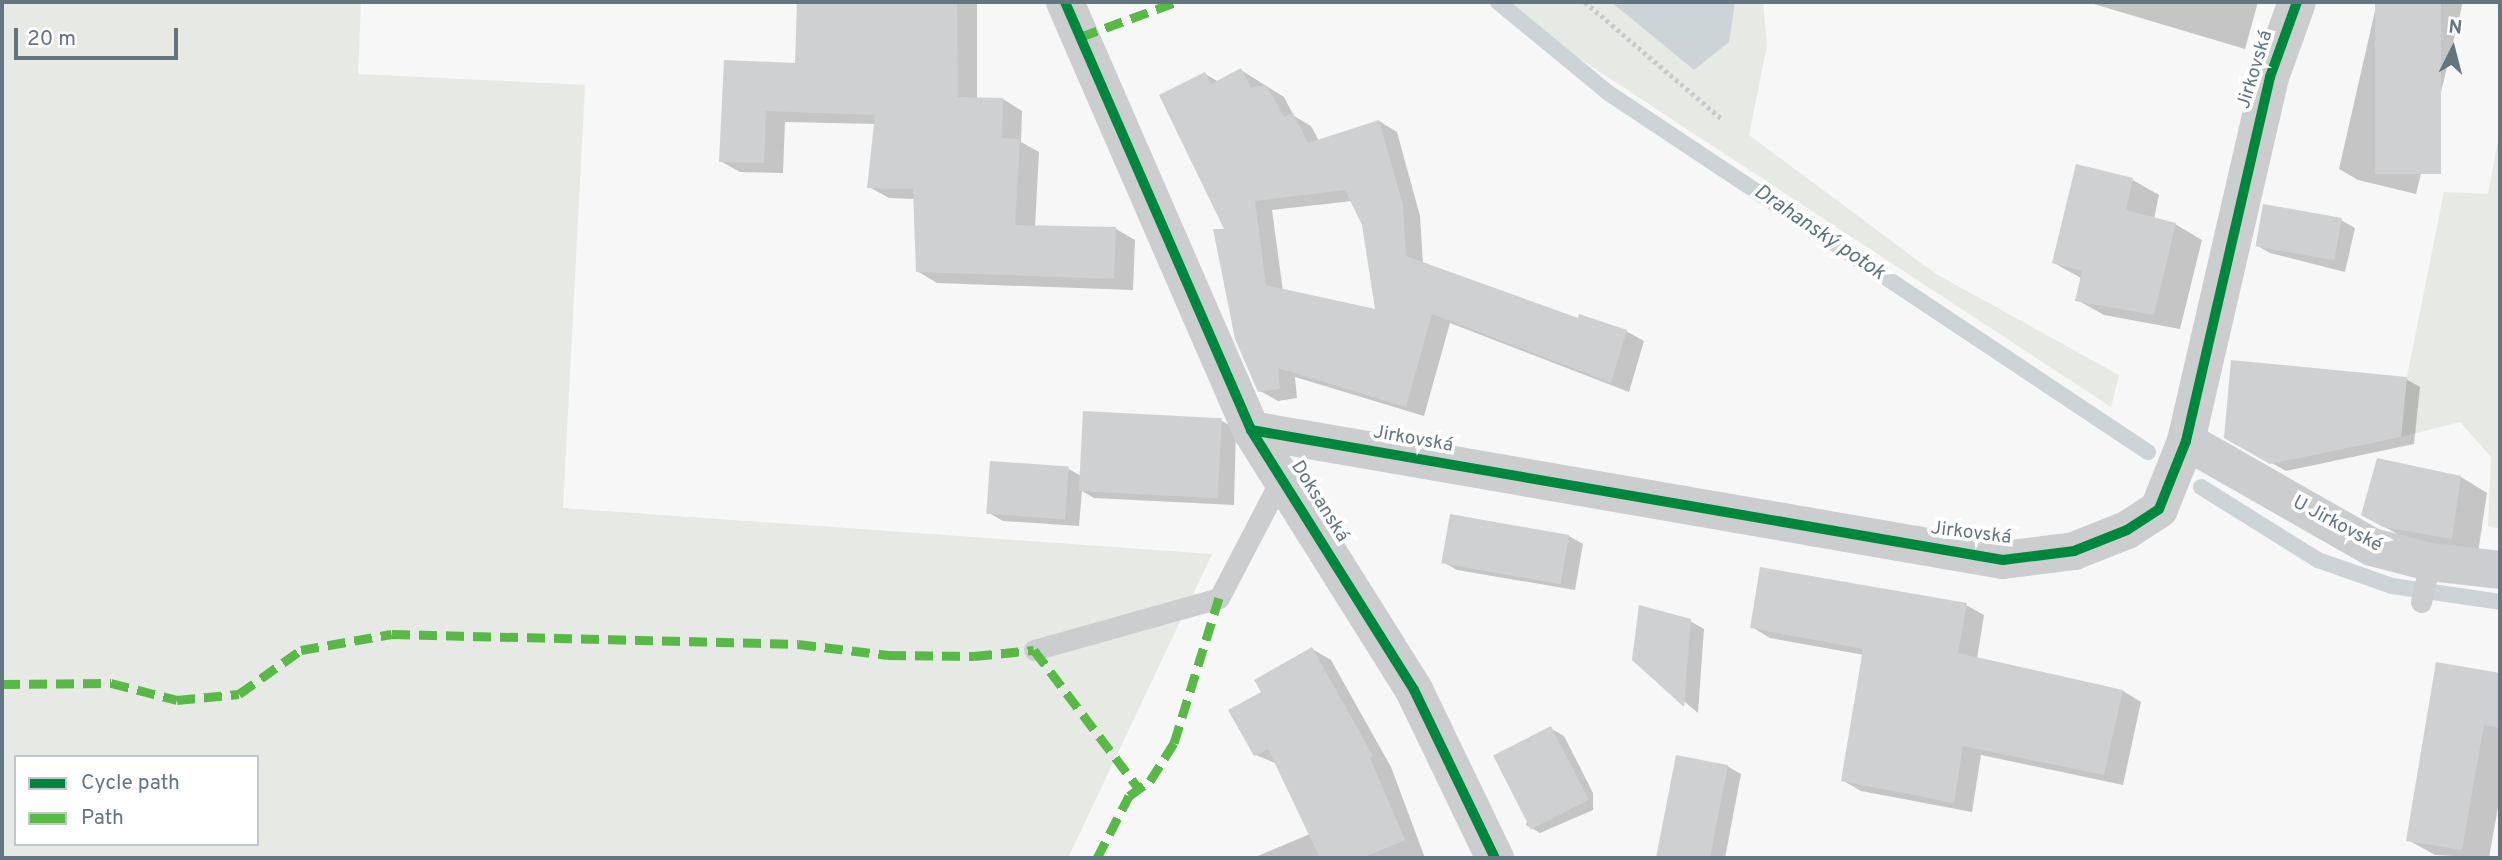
<!DOCTYPE html>
<html>
<head>
<meta charset="utf-8">
<style>
	body { margin:0 }
	#map { position:relative; width:2502px; height:860px; overflow:hidden; background:#f7f7f7; font-family:Overpass,sans-serif }
	div>[style] { position:absolute }
	[style*='--x'] { left:calc(var(--x)*1px); top:calc(var(--y)*1px); width:calc(var(--w)*1px); rotate:calc(var(--a)*1deg) }
	.green>* { inset:0; background:#e6e9e4 }
	.water>* { inset:0; background:#ccd4d7 }
	.shadow>* { inset:0; background:#0003 }
	.stream>* { height:16px; margin:-8px; padding:0 8px; transform-origin:8px; border-radius:8px; background:#ccd4d7 }
	.building>* { inset:0; background:#ced0d1; transform-origin:0 0 }
	.path>* { height:4.5px; margin-top:-2.25px; transform-origin:0; background:repeating-linear-gradient(90deg,#c9cacb 0 3.5px,transparent 0 7px) }
	.service>* { height:21px; margin:-10.5px; padding:0 10.5px; transform-origin:10.5px; border-radius:10.5px; background:#cccdce }
	.minor>* { height:38px; margin:-19px; padding:0 19px; transform-origin:19px; border-radius:19px; background:#cccdce }
	.quiet>* { height:9px; margin-top:-4.5px; transform-origin:0; background:repeating-linear-gradient(90deg,#58b947 0 18px,transparent 0 27px) }
	.cycleway>* { height:10px; margin:-5px; padding:0 5px; transform-origin:5px; border-radius:5px; background:#00873e }
	span { translate:-50% -50%; white-space:nowrap; text-align:center; line-height:1.15; -webkit-text-stroke:7px #fff; paint-order:stroke }
	.street-label { font-size:19px; color:#637581 }
	.water-label { font-size:21px; color:#5e757c; font-style:italic }
	.frame { position:absolute; inset:0; border:4px solid #637581; pointer-events:none }
	.legend { position:absolute; left:14px; top:755px; width:245px; height:91px; box-sizing:border-box; background:#fff; border:2px solid #c1c8cd; margin:0; padding:9px 12px; list-style:none; font-size:21px; color:#637581 }
	.legend li { display:flex; align-items:center; gap:14px; height:35px }
	.legend b { width:35px; border:2px solid #c1c8cd }
	.north { position:absolute; left:2418px; top:14px; width:70px; height:70px; -webkit-text-stroke:5px #fff; paint-order:stroke; rotate:6deg; font-size:19px; font-weight:700; line-height:28px; text-align:center; color:#637581 }
	.north::after { content:''; display:block; margin:auto; width:24px; height:32px; background:#637581; clip-path:polygon(50% 0,100% 100%,50% 72%,0 100%) }
	.scale { position:absolute; left:14px; top:28px; width:164px; height:32px; box-sizing:border-box; border:4px solid #637581; border-top:0; padding-left:9px; font-size:21px; line-height:24px; white-space:nowrap; color:#637581; -webkit-text-stroke:5px #fff; paint-order:stroke }
</style>
</head>
<body>
<div id="map">
	<div class="green">
		<div style="clip-path:polygon(evenodd,2px 2px,361px 2px,358px 74px,585px 85px,563px 508px,1212px 554px,1068px 858px,2px 858px,2px 2px,16px 757px,257px 757px,257px 844px,16px 844px,16px 757px)"></div>
		<div style="clip-path:polygon(1509px 2px,1611px 2px,1694px 70px,1735px 2px,1763px 2px,1767px 45px,1749px 135px,1936px 274px,2119px 375px,2111px 407px,1580px 59px)"></div>
		<div style="clip-path:polygon(2500px 130px,2500px 529px,2488px 526px,2491px 457px,2460px 422px,2401px 437px,2407px 377px,2444px 192px,2488px 194px)"></div>
	</div>
	<div class="water">
		<div style="clip-path:polygon(1611px 2px,1735px 2px,1729px 42px,1694px 70px)"></div>
	</div>
	<div class="shadow">
		<div style="clip-path:polygon(798px 2px,977px 2px,977px 99px,1003px 99px,1022px 111px,1021px 142px,1039px 152px,1035px 227px,1116px 229px,1135px 240px,1133px 290px,937px 283px,917px 271px,915px 199px,889px 198px,869px 187px,876px 124px,785px 122px,783px 173px,740px 172px,720px 161px,796px 65px)"></div>
		<div style="clip-path:polygon(2087px 2px,2258px 2px,2245px 49px)"></div>
		<div style="clip-path:polygon(2377px 2px,2463px 2px,2416px 194px,2358px 180px,2339px 169px)"></div>
		<div style="clip-path:polygon(evenodd,1241px 70px,1284px 97px,1294px 116px,1311px 126px,1319px 141px,1379px 121px,1397px 132px,1420px 216px,1423px 264px,1579px 320px,1626px 331px,1644px 341px,1629px 392px,1450px 323px,1424px 416px,1295px 377px,1297px 398px,1278px 401px,1260px 391px,1227px 231px,1205px 74px,1219px 82px,1241px 70px,1352px 201px,1364px 225px,1377px 311px,1283px 291px,1272px 210px,1352px 201px)"></div>
		<div style="clip-path:polygon(2133px 180px,2159px 195px,2154px 219px,2175px 224px,2202px 240px,2180px 329px,2104px 315px,2077px 300px,2081px 278px,2054px 263px)"></div>
		<div style="clip-path:polygon(2341px 220px,2355px 228px,2345px 272px,2270px 253px,2256px 245px)"></div>
		<div style="clip-path:polygon(2406px 379px,2420px 387px,2414px 444px,2286px 471px,2226px 437px)"></div>
		<div style="clip-path:polygon(1222px 421px,1236px 429px,1234px 505px,1094px 498px,1082px 491px,1079px 526px,1003px 521px,989px 513px,1069px 469px,1081px 476px)"></div>
		<div style="clip-path:polygon(2461px 477px,2487px 493px,2478px 553px,2412px 542px,2363px 515px)"></div>
		<div style="clip-path:polygon(1451px 516px,1569px 536px,1583px 544px,1575px 590px,1457px 570px,1443px 562px)"></div>
		<div style="clip-path:polygon(1966px 605px,1984px 615px,1977px 659px,2123px 691px,2141px 702px,2123px 785px,1981px 755px,1972px 812px,1861px 791px,1842px 780px,1864px 655px,1770px 638px,1752px 627px)"></div>
		<div style="clip-path:polygon(1690px 621px,1704px 629px,1698px 713px,1634px 659px)"></div>
		<div style="clip-path:polygon(1312px 649px,1331px 660px,1391px 767px,1425px 858px,1253px 858px,1310px 834px,1277px 764px,1256px 755px,1264px 693px)"></div>
		<div style="clip-path:polygon(2438px 664px,2500px 674px,2500px 796px,2489px 858px,2435px 855px,2408px 840px)"></div>
		<div style="clip-path:polygon(1550px 728px,1564px 736px,1593px 793px,1593px 810px,1540px 833px,1526px 825px)"></div>
		<div style="clip-path:polygon(1677px 757px,1727px 766px,1741px 774px,1725px 858px,1658px 858px)"></div>
	</div>
	<div class="stream">
		<div style="--x:1498;--y:2;--w:141;--a:39.5"></div>
		<div style="--x:1607;--y:92;--w:650;--a:33.64"></div>
		<div style="--x:2201;--y:487;--w:138;--a:32"></div>
		<div style="--x:2318;--y:560;--w:78;--a:19.4"></div>
		<div style="--x:2392;--y:586;--w:109;--a:8.4"></div>
	</div>
	<div class="building">
		<div style="clip-path:polygon(797px 2px,957px 2px,958px 97px,1003px 98px,1002px 138px,1020px 139px,1015px 225px,1116px 227px,1114px 279px,916px 272px,913px 189px,867px 188px,875px 115px,766px 111px,764px 163px,719px 162px,724px 60px,795px 63px)"></div>
		<div style="left:2375px;top:2px;width:66px;height:172px"></div>
		<div style="clip-path:polygon(evenodd,1241px 68px,1251px 88px,1266px 85px,1284px 117px,1293px 113px,1308px 143px,1379px 120px,1403px 205px,1406px 256px,1578px 318px,1579px 314px,1627px 330px,1611px 383px,1432px 314px,1406px 407px,1278px 368px,1280px 389px,1258px 392px,1235px 339px,1213px 229px,1224px 229px,1159px 95px,1205px 72px,1211px 84px,1241px 68px,1345px 190px,1362px 225px,1375px 309px,1266px 285px,1255px 201px,1345px 190px)"></div>
		<div style="clip-path:polygon(2076px 164px,2133px 178px,2126px 210px,2176px 223px,2154px 315px,2075px 301px,2082px 271px,2052px 263px)"></div>
		<div style="left:2263px;top:204px;width:80px;height:43px;rotate:10deg"></div>
		<div style="clip-path:polygon(2231px 360px,2407px 377px,2401px 437px,2270px 464px,2224px 438px)"></div>
		<div style="left:1083px;top:411px;width:139px;height:80px;rotate:3deg"></div>
		<div style="clip-path:polygon(2377px 458px,2461px 476px,2452px 539px,2383px 527px,2361px 515px)"></div>
		<div style="left:990px;top:461px;width:79px;height:53px;rotate:4deg"></div>
		<div style="left:1450px;top:514px;width:121px;height:50px;rotate:10deg"></div>
		<div style="clip-path:polygon(1760px 567px,1967px 603px,1958px 653px,2123px 690px,2104px 775px,1963px 746px,1954px 803px,1841px 781px,1863px 649px,1750px 628px)"></div>
		<div style="clip-path:polygon(1639px 605px,1691px 619px,1684px 707px,1632px 660px)"></div>
		<div style="clip-path:polygon(1312px 647px,1373px 756px,1370px 758px,1405px 840px,1362px 858px,1320px 858px,1268px 749px,1254px 756px,1228px 710px,1261px 692px,1254px 680px)"></div>
		<div style="clip-path:polygon(2436px 662px,2500px 673px,2500px 728px,2484px 725px,2462px 850px,2406px 841px)"></div>
		<div style="left:1551px;top:726px;width:83px;height:65px;rotate:63deg"></div>
		<div style="left:1676px;top:755px;width:53px;height:105px;rotate:11deg"></div>
	</div>
	<div class="path">
		<div style="--x:1585;--y:2;--w:179;--a:40.5"></div>
	</div>
	<div class="service">
		<div style="--x:2421;--y:602;--w:41;--a:-77.3"></div>
		<div style="--x:1034;--y:650;--w:192;--a:-15.7"></div>
		<div style="--x:1219;--y:598;--w:139;--a:-62.5"></div>
	</div>
	<div class="minor">
		<div style="--x:1065;--y:2;--w:467;--a:66.5"></div>
		<div style="--x:1251;--y:430;--w:307;--a:57.9"></div>
		<div style="--x:1414;--y:690;--w:187;--a:64.3"></div>
		<div style="--x:1251;--y:430;--w:763;--a:9.81"></div>
		<div style="--x:2003;--y:560;--w:72;--a:-7.2"></div>
		<div style="--x:2074;--y:551;--w:57;--a:-21.6"></div>
		<div style="--x:2127;--y:530;--w:38;--a:-33"></div>
		<div style="--x:2159;--y:509;--w:73;--a:-68.3"></div>
		<div style="--x:2186;--y:441;--w:374;--a:-77"></div>
		<div style="--x:2270;--y:77;--w:80;--a:-70.2"></div>
		<div style="--x:2186;--y:441;--w:214;--a:29.7"></div>
		<div style="--x:2372;--y:547;--w:60;--a:14.5"></div>
		<div style="--x:2430;--y:562;--w:70;--a:6.5"></div>
	</div>
	<div class="quiet">
		<div style="--x:1080;--y:37;--w:102;--a:-20"></div>
		<div style="--x:2;--y:684;--w:109;--a:-0.5"></div>
		<div style="--x:111;--y:683;--w:68;--a:14.4"></div>
		<div style="--x:177;--y:700;--w:62;--a:-5.5"></div>
		<div style="--x:239;--y:694;--w:76;--a:-35.4"></div>
		<div style="--x:301;--y:650;--w:92;--a:-10"></div>
		<div style="--x:392;--y:634;--w:406;--a:1.4"></div>
		<div style="--x:798;--y:644;--w:91;--a:7"></div>
		<div style="--x:888;--y:655;--w:86;--a:0.7"></div>
		<div style="--x:974;--y:656;--w:60;--a:-5.7"></div>
		<div style="--x:1034;--y:650;--w:174;--a:52.9"></div>
		<div style="--x:1097;--y:858;--w:70;--a:-62.7"></div>
		<div style="--x:1129;--y:796;--w:26;--a:-36"></div>
		<div style="--x:1150;--y:781;--w:45;--a:-57.7"></div>
		<div style="--x:1174;--y:743;--w:152;--a:-72.8"></div>
	</div>
	<div class="cycleway">
		<div style="--x:1065;--y:2;--w:467;--a:66.5"></div>
		<div style="--x:1251;--y:430;--w:307;--a:57.9"></div>
		<div style="--x:1414;--y:690;--w:187;--a:64.3"></div>
		<div style="--x:1251;--y:430;--w:763;--a:9.81"></div>
		<div style="--x:2003;--y:560;--w:72;--a:-7.2"></div>
		<div style="--x:2074;--y:551;--w:57;--a:-21.6"></div>
		<div style="--x:2127;--y:530;--w:38;--a:-33"></div>
		<div style="--x:2159;--y:509;--w:73;--a:-68.3"></div>
		<div style="--x:2186;--y:441;--w:374;--a:-77"></div>
		<div style="--x:2270;--y:77;--w:80;--a:-70.2"></div>
	</div>
	<div class="street-label">
		<span style="left:2256px;top:70px;rotate:-73deg">Jirkovská</span>
		<span style="left:1413px;top:440px;rotate:10deg">Jirkovská</span>
		<span style="left:1319px;top:502px;rotate:58deg">Doksanská</span>
		<span style="left:2337px;top:525px;rotate:28deg">U Jirkovské</span>
		<span style="left:1971px;top:534px;rotate:7deg">Jirkovská</span>
	</div>
	<div class="water-label">
		<span style="left:1819px;top:233px;rotate:34deg">Drahanský potok</span>
	</div>
	<div class="frame"></div>
	<ul class="legend">
	<li><b style="height:9px;background:#00873e"></b>Cycle path</li>
	<li><b style="height:9px;background:#58b947"></b>Path</li>
	</ul>
	<div class="north">N</div>
	<div class="scale">20 m</div>
</div>
</body>
</html>
